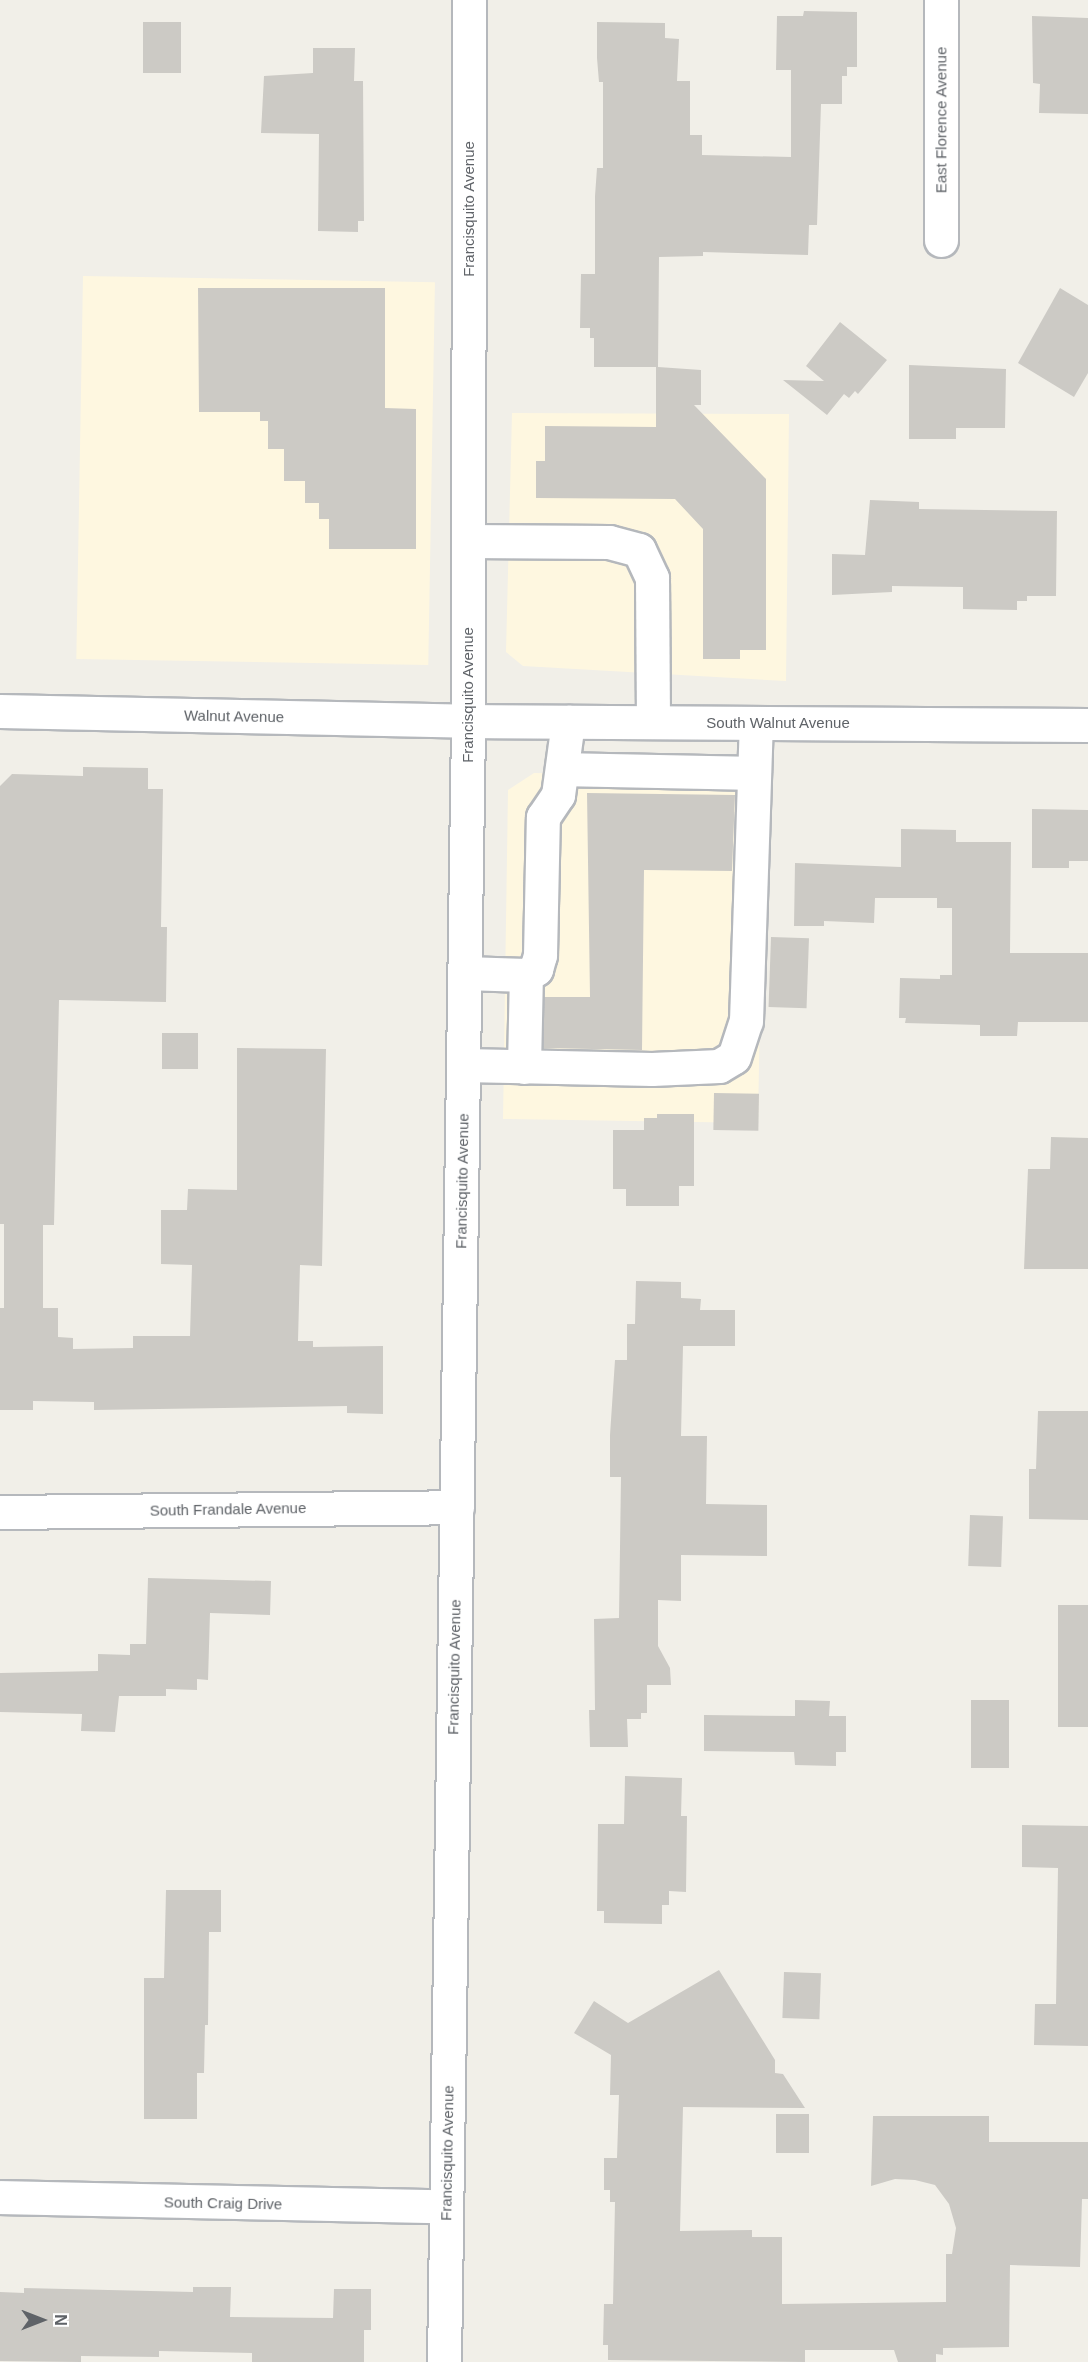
<!DOCTYPE html>
<html>
<head>
<meta charset="utf-8">
<style>
	body { margin:0 }
	#map { position:relative; width:1088px; height:2362px; overflow:hidden; background:#f1efe8; font-family:Helvetica,sans-serif }
	div>[style] { position:absolute }
	[style*='--x'] { left:calc(var(--x)*1px); top:calc(var(--y)*1px); width:calc(var(--w)*1px); rotate:calc(var(--a)*1deg) }
	.commercial>* { inset:0; background:#fef7e0; transform-origin:0 0 }
	.building>* { inset:0; background:#cccac5; transform-origin:0 0 }
	.roads { filter:drop-shadow(2px 0 #b5b8bc) drop-shadow(-2px 0 #b5b8bc) drop-shadow(0 2px #b5b8bc) drop-shadow(0 -2px #b5b8bc) }
	.minor>* { height:33px; margin:-16.5px; padding:0 16.5px; transform-origin:16.5px; border-radius:16.5px; background:#fff }
	span { translate:-50% -50%; white-space:nowrap; text-align:center; line-height:1.15; -webkit-text-stroke:4.5px #fff; paint-order:stroke }
	.street-label { font-size:15px; color:#5f6368 }
	.north { position:absolute; left:12px; top:2290px; width:60px; height:60px; -webkit-text-stroke:4px #fff; paint-order:stroke; rotate:90deg; font-size:16px; font-weight:700; line-height:24px; text-align:center; color:#5f6368 }
	.north::after { content:''; display:block; margin:auto; width:21px; height:27px; background:#5f6368; clip-path:polygon(50% 0,100% 100%,50% 72%,0 100%) }
</style>
</head>
<body>
<div id="map">
	<div class="commercial">
		<div style="left:83px;top:276px;width:352px;height:383px;rotate:1deg"></div>
		<div style="clip-path:polygon(512px 413px,789px 414px,786px 681px,523px 666px,506px 652px)"></div>
		<div style="clip-path:polygon(534px 773px,764px 777px,758px 1123px,503px 1119px,508px 790px)"></div>
	</div>
	<div class="building">
		<div style="clip-path:polygon(804px 11px,857px 12px,857px 67px,847px 67px,847px 76px,842px 76px,842px 104px,821px 104px,817px 225px,809px 225px,808px 255px,703px 252px,703px 256px,659px 257px,658px 367px,701px 370px,701px 405px,694px 405px,766px 479px,766px 650px,740px 650px,740px 659px,703px 659px,703px 529px,675px 499px,536px 498px,536px 461px,545px 461px,545px 426px,656px 427px,656px 367px,594px 367px,594px 338px,590px 338px,590px 328px,580px 328px,581px 274px,595px 274px,595px 196px,597px 168px,603px 168px,603px 82px,599px 82px,597px 58px,597px 22px,665px 23px,665px 38px,679px 39px,677px 81px,690px 81px,690px 135px,702px 135px,702px 155px,791px 157px,791px 70px,776px 70px,777px 16px,803px 16px)"></div>
		<div style="clip-path:polygon(1032px 16px,1088px 18px,1088px 114px,1039px 113px,1040px 84px,1033px 83px)"></div>
		<div style="left:143px;top:22px;width:38px;height:51px"></div>
		<div style="clip-path:polygon(313px 48px,355px 48px,354px 81px,363px 81px,364px 221px,358px 221px,358px 232px,318px 231px,319px 134px,261px 133px,264px 76px,313px 73px)"></div>
		<div style="clip-path:polygon(198px 288px,385px 288px,385px 408px,416px 409px,416px 549px,329px 549px,329px 519px,319px 519px,319px 503px,305px 503px,305px 481px,284px 481px,284px 449px,268px 449px,268px 421px,260px 421px,260px 412px,199px 412px)"></div>
		<div style="clip-path:polygon(1060px 288px,1088px 305px,1088px 373px,1074px 397px,1018px 363px)"></div>
		<div style="clip-path:polygon(840px 322px,887px 360px,858px 394px,855px 391px,849px 398px,844px 394px,827px 415px,783px 380px,824px 381px,806px 366px)"></div>
		<div style="clip-path:polygon(909px 365px,1006px 369px,1005px 428px,956px 428px,956px 439px,909px 439px)"></div>
		<div style="clip-path:polygon(870px 500px,919px 502px,919px 509px,1057px 511px,1056px 596px,1027px 596px,1027px 601px,1017px 601px,1017px 610px,963px 609px,963px 587px,892px 586px,892px 592px,832px 595px,832px 554px,865px 555px)"></div>
		<div style="clip-path:polygon(83px 767px,148px 768px,148px 789px,163px 789px,161px 927px,167px 927px,166px 1002px,59px 1000px,54px 1225px,43px 1225px,43px 1308px,58px 1308px,58px 1337px,73px 1338px,73px 1349px,133px 1348px,133px 1336px,190px 1336px,192px 1265px,161px 1264px,161px 1210px,187px 1210px,188px 1189px,237px 1190px,237px 1048px,326px 1049px,322px 1266px,300px 1265px,298px 1341px,313px 1341px,313px 1347px,383px 1346px,383px 1414px,347px 1413px,347px 1406px,94px 1410px,94px 1402px,33px 1401px,33px 1410px,0 1410px,0 1308px,4px 1308px,4px 1224px,0 1224px,0 786px,12px 774px,83px 776px)"></div>
		<div style="clip-path:polygon(587px 793px,735px 795px,732px 871px,644px 870px,642px 1050px,543px 1048px,544px 997px,590px 997px)"></div>
		<div style="clip-path:polygon(1032px 809px,1088px 810px,1088px 861px,1069px 861px,1069px 868px,1032px 868px)"></div>
		<div style="clip-path:polygon(901px 829px,956px 830px,956px 842px,1011px 842px,1010px 953px,1088px 953px,1088px 1022px,1018px 1022px,1017px 1036px,980px 1036px,980px 1025px,905px 1023px,906px 1018px,899px 1018px,900px 978px,940px 979px,940px 975px,952px 975px,952px 908px,937px 908px,937px 898px,875px 898px,874px 923px,824px 921px,824px 926px,794px 926px,795px 863px,901px 867px)"></div>
		<div style="left:771px;top:937px;width:38px;height:70px;rotate:2deg"></div>
		<div style="left:162px;top:1033px;width:36px;height:36px"></div>
		<div style="left:714px;top:1093px;width:45px;height:37px;rotate:1deg"></div>
		<div style="clip-path:polygon(657px 1114px,694px 1114px,694px 1186px,679px 1186px,679px 1206px,626px 1206px,626px 1189px,613px 1189px,613px 1130px,644px 1130px,644px 1118px,657px 1118px)"></div>
		<div style="clip-path:polygon(1051px 1137px,1088px 1138px,1088px 1269px,1024px 1269px,1028px 1169px,1050px 1169px)"></div>
		<div style="clip-path:polygon(636px 1281px,681px 1282px,681px 1298px,701px 1299px,700px 1310px,735px 1310px,735px 1346px,683px 1346px,681px 1436px,707px 1436px,706px 1504px,767px 1505px,767px 1556px,681px 1555px,681px 1601px,658px 1600px,658px 1646px,670px 1668px,671px 1685px,647px 1685px,647px 1713px,641px 1713px,641px 1719px,627px 1719px,628px 1747px,590px 1747px,589px 1710px,595px 1710px,594px 1619px,619px 1618px,621px 1477px,610px 1477px,610px 1435px,615px 1360px,627px 1360px,627px 1324px,635px 1324px)"></div>
		<div style="clip-path:polygon(1038px 1411px,1088px 1411px,1088px 1520px,1029px 1519px,1029px 1469px,1036px 1469px)"></div>
		<div style="left:970px;top:1515px;width:33px;height:51px;rotate:2deg"></div>
		<div style="clip-path:polygon(148px 1578px,271px 1581px,270px 1615px,210px 1613px,208px 1680px,197px 1679px,197px 1690px,166px 1689px,166px 1696px,119px 1696px,115px 1732px,81px 1731px,82px 1714px,0 1712px,0 1673px,98px 1671px,98px 1654px,130px 1655px,130px 1644px,146px 1644px)"></div>
		<div style="left:1058px;top:1605px;width:30px;height:122px"></div>
		<div style="clip-path:polygon(795px 1700px,830px 1701px,829px 1716px,846px 1716px,846px 1752px,836px 1752px,836px 1766px,795px 1765px,794px 1752px,704px 1751px,704px 1715px,795px 1716px)"></div>
		<div style="left:971px;top:1700px;width:38px;height:68px"></div>
		<div style="clip-path:polygon(625px 1776px,682px 1778px,681px 1816px,687px 1816px,686px 1892px,669px 1891px,669px 1905px,662px 1905px,662px 1924px,604px 1923px,604px 1911px,597px 1911px,598px 1824px,624px 1824px)"></div>
		<div style="clip-path:polygon(1022px 1825px,1088px 1826px,1088px 2046px,1034px 2045px,1035px 2004px,1056px 2004px,1058px 1868px,1022px 1867px)"></div>
		<div style="clip-path:polygon(166px 1890px,221px 1890px,221px 1932px,209px 1932px,208px 2025px,205px 2025px,204px 2073px,197px 2073px,197px 2119px,144px 2119px,144px 1978px,164px 1978px)"></div>
		<div style="clip-path:polygon(719px 1970px,775px 2060px,775px 2073px,783px 2074px,805px 2108px,683px 2107px,680px 2231px,752px 2230px,752px 2237px,782px 2237px,782px 2304px,946px 2302px,946px 2254px,952px 2254px,956px 2228px,949px 2204px,935px 2185px,915px 2180px,895px 2179px,871px 2186px,873px 2116px,989px 2116px,989px 2142px,1088px 2142px,1088px 2199px,1082px 2199px,1080px 2267px,1010px 2265px,1009px 2347px,943px 2348px,943px 2355px,936px 2354px,936px 2362px,898px 2362px,894px 2350px,805px 2350px,805px 2362px,608px 2360px,608px 2345px,603px 2345px,604px 2304px,613px 2304px,615px 2202px,610px 2202px,610px 2190px,604px 2190px,604px 2158px,617px 2158px,619px 2095px,610px 2095px,611px 2055px,574px 2033px,594px 2001px,628px 2023px)"></div>
		<div style="left:784px;top:1972px;width:37px;height:46px;rotate:2deg"></div>
		<div style="left:776px;top:2114px;width:33px;height:39px"></div>
		<div style="clip-path:polygon(193px 2287px,231px 2287px,230px 2317px,333px 2318px,334px 2289px,371px 2289px,371px 2330px,364px 2330px,364px 2362px,252px 2362px,252px 2353px,159px 2351px,159px 2357px,81px 2356px,81px 2362px,0 2361px,0 2292px,24px 2293px,24px 2288px,193px 2292px)"></div>
	</div>
	<div class="roads">
		<div class="minor">
			<div style="--x:941;--y:0;--w:240;--a:90"></div>
			<div style="--x:468;--y:541;--w:141;--a:0.4"></div>
			<div style="--x:609;--y:542;--w:31;--a:15"></div>
			<div style="--x:639;--y:550;--w:31;--a:65"></div>
			<div style="--x:652;--y:578;--w:144;--a:89.6"></div>
			<div style="--x:0;--y:711;--w:468;--a:1.2"></div>
			<div style="--x:468;--y:721;--w:620;--a:0.37"></div>
			<div style="--x:562;--y:769;--w:192;--a:1.2"></div>
			<div style="--x:464;--y:973;--w:62;--a:1.8"></div>
			<div style="--x:526;--y:975;--w:12;--a:-31"></div>
			<div style="--x:536;--y:969;--w:15;--a:-74"></div>
			<div style="--x:540;--y:955;--w:138;--a:-88.8"></div>
			<div style="--x:543;--y:817;--w:27;--a:-56"></div>
			<div style="--x:558;--y:795;--w:74;--a:-82.2"></div>
			<div style="--x:463;--y:1065;--w:189;--a:1.2"></div>
			<div style="--x:652;--y:1069;--w:67;--a:-2.6"></div>
			<div style="--x:719;--y:1066;--w:17;--a:-31"></div>
			<div style="--x:734;--y:1057;--w:38;--a:-72"></div>
			<div style="--x:746;--y:1021;--w:298;--a:-88.1"></div>
			<div style="--x:524;--y:1067;--w:92;--a:-88.8"></div>
			<div style="--x:0;--y:1512;--w:457;--a:-0.6"></div>
			<div style="--x:0;--y:2197;--w:446;--a:1.2"></div>
			<div style="--x:444;--y:2362;--w:1641;--a:-89.16"></div>
			<div style="--x:468;--y:721;--w:721;--a:-89.92"></div>
		</div>
	</div>
	<div class="street-label">
		<span style="left:941px;top:120px;rotate:-90deg">East Florence Avenue</span>
		<span style="left:469px;top:209px;rotate:-90deg">Francisquito Avenue</span>
		<span style="left:468px;top:695px;rotate:-90deg">Francisquito Avenue</span>
		<span style="left:234px;top:716px;rotate:1deg">Walnut Avenue</span>
		<span style="left:778px;top:723px">South Walnut Avenue</span>
		<span style="left:462px;top:1181px;rotate:-89deg">Francisquito Avenue</span>
		<span style="left:228px;top:1509px;rotate:-1deg">South Frandale Avenue</span>
		<span style="left:454px;top:1667px;rotate:-89deg">Francisquito Avenue</span>
		<span style="left:447px;top:2153px;rotate:-89deg">Francisquito Avenue</span>
		<span style="left:223px;top:2203px;rotate:1deg">South Craig Drive</span>
	</div>
	<div class="north">N</div>
</div>
</body>
</html>
